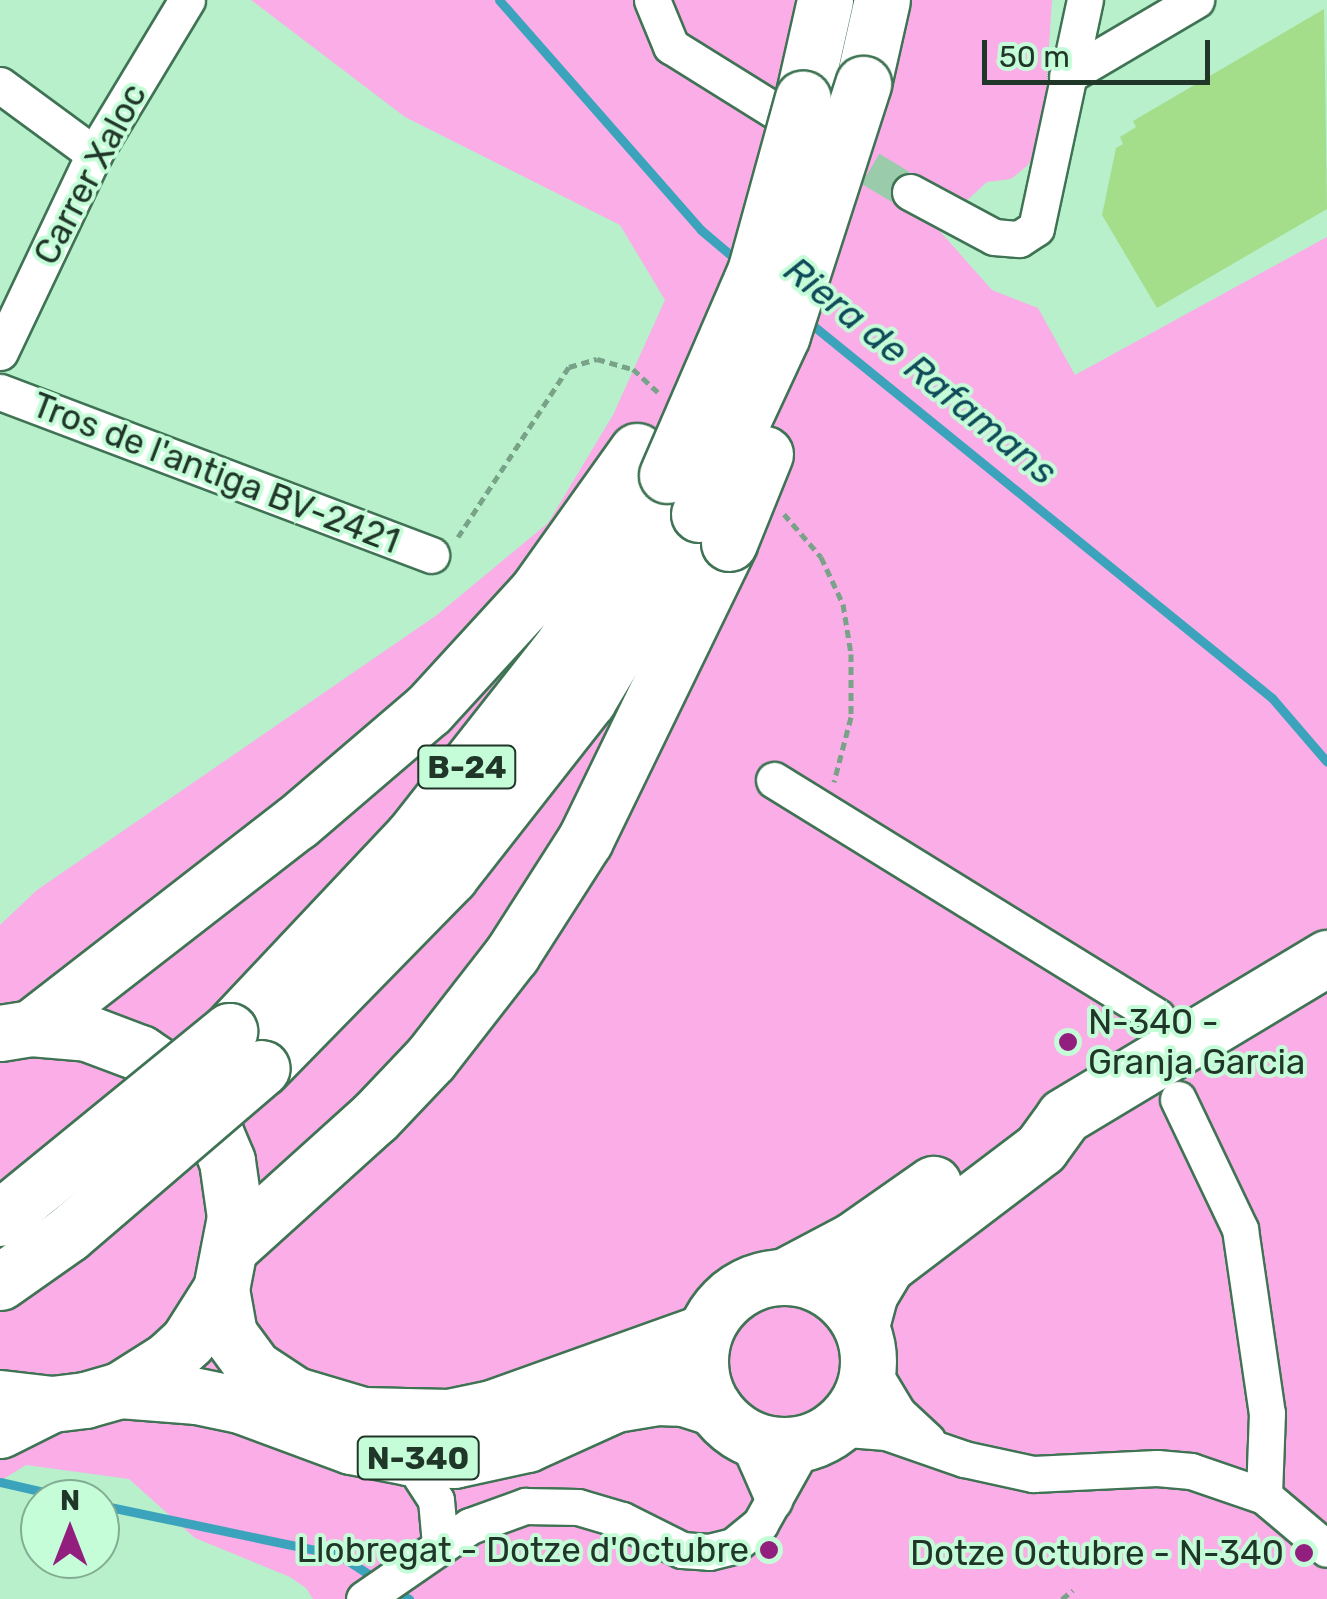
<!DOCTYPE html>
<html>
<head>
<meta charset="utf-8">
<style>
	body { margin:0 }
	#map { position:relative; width:1327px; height:1599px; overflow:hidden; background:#b8f0cc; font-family:Rubik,sans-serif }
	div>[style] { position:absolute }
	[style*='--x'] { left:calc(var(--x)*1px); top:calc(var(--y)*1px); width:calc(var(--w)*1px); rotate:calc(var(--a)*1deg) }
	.green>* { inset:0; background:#faade6 }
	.stream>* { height:9px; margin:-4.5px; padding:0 4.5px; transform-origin:4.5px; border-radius:4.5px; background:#3ba4bc }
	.building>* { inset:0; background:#a5de8b }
	.minor-tunnel>* { height:35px; margin-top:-17.5px; transform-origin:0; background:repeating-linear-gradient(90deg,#9acbab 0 35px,transparent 0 53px) }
	.path>* { height:5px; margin-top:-2.5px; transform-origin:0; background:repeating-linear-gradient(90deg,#79a388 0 8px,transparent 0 13px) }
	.roads { filter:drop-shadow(2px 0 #3f7354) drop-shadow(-2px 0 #3f7354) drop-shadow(0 2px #3f7354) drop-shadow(0 -2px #3f7354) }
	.minor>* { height:35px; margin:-17.5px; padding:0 17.5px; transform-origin:17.5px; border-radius:17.5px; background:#fff }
	.primary>* { height:55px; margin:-27.5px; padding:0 27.5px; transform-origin:27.5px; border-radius:27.5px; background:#fff }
	.primary>.ring { margin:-27.5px; padding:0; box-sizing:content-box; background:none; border:55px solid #fff; border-radius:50% }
	.motorway>* { height:55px; margin:-27.5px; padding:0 27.5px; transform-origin:27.5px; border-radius:27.5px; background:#fff }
	.bridges { filter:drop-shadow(2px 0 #3f7354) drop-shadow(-2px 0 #3f7354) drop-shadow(0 2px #3f7354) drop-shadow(0 -2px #3f7354) }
	.motorway-bridge>* { height:55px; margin:-27.5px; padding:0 27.5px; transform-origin:27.5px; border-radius:27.5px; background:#fff }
	.dots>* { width:28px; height:28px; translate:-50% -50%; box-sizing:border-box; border:5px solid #c5fdd9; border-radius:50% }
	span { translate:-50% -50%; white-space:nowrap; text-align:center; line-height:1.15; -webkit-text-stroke:8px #c5fdd9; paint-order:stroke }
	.shield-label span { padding:2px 8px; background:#c5fdd9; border:2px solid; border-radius:8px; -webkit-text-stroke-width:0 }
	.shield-label { font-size:32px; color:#203629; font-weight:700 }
	.street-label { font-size:35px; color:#203629 }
	.poi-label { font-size:35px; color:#203629 }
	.left { translate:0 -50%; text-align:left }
	.right { translate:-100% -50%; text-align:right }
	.water-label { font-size:38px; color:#0f4b58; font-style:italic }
	.north { position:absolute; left:20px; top:1479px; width:100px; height:100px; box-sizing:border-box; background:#c5fdd9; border:2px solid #83ad93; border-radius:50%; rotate:0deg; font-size:28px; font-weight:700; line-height:40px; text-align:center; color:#203629 }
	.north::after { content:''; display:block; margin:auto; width:35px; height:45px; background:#921f7e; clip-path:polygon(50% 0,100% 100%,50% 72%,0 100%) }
	.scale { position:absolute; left:982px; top:40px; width:228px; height:45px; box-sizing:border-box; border:5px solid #203629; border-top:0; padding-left:12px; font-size:30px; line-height:35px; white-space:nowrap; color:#203629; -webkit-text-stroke:8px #c5fdd9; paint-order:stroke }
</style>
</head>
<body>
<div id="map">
	<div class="green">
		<div style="clip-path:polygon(251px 0,1052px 0,1043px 138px,1028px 165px,1011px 179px,987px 182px,937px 228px,992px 290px,1038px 308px,1075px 375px,1327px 237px,1327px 1599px,313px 1599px,306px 1588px,290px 1577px,195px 1538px,129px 1479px,26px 1465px,0 1481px,0 925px,37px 890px,437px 615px,548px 523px,613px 415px,665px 300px,620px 225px,405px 117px)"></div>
	</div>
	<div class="stream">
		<div style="--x:499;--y:0;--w:306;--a:48.7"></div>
		<div style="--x:701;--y:230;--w:51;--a:40.2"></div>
		<div style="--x:805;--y:319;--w:601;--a:39.06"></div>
		<div style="--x:1272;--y:698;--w:84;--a:49.3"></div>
		<div style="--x:0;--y:1482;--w:77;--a:12.8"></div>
		<div style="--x:100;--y:1505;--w:244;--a:11.8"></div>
		<div style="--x:339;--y:1555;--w:48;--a:33"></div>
		<div style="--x:393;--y:1589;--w:19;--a:32"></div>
	</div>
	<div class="building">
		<div style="clip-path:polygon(1324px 9px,1327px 209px,1157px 308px,1102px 215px,1116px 148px,1123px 144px,1120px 137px,1136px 127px,1133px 121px)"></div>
	</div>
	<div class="minor-tunnel">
		<div style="--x:825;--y:141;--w:99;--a:31"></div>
	</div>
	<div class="path">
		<div style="--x:784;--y:514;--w:57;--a:49.3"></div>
		<div style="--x:821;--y:557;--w:52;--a:64.9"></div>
		<div style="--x:843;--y:604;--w:51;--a:80.9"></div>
		<div style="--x:851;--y:654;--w:63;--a:90"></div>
		<div style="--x:851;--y:717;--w:67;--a:104.7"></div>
		<div style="--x:458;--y:537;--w:203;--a:-56.9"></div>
		<div style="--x:569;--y:367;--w:29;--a:-16"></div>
		<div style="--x:597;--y:359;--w:37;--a:16"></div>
		<div style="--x:633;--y:369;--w:34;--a:43"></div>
		<div style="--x:1062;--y:1599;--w:14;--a:-39"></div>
	</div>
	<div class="roads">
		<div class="minor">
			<div style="--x:652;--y:0;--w:50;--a:67.6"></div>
			<div style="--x:671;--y:46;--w:125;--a:31.9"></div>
			<div style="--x:1067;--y:76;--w:150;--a:-30.5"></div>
			<div style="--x:0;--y:85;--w:117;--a:36.3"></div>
			<div style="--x:910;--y:192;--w:95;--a:28.2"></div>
			<div style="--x:994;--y:237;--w:25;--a:5"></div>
			<div style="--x:1019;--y:239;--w:20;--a:-33"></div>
			<div style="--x:1036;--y:228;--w:233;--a:-77.9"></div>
			<div style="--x:0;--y:352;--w:219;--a:-64.6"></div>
			<div style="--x:94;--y:154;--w:180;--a:-58.9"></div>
			<div style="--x:0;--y:392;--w:461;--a:20.7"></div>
			<div style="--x:774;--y:780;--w:450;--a:31.7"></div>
			<div style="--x:1178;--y:1099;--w:144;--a:64.5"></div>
			<div style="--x:1240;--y:1229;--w:186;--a:81.7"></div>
			<div style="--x:1267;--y:1413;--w:83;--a:92.1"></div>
			<div style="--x:869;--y:1365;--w:56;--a:58.9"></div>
			<div style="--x:898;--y:1413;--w:40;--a:43"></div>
			<div style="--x:835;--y:1428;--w:51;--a:4.5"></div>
			<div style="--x:886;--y:1432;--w:83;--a:19.1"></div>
			<div style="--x:964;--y:1459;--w:71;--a:12.3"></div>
			<div style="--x:1033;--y:1474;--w:124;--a:-2.8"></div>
			<div style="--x:1157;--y:1468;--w:34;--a:5"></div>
			<div style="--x:1191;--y:1471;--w:77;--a:18.9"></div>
			<div style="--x:1264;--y:1496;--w:82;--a:40.1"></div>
			<div style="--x:745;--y:1435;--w:72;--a:66.3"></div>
			<div style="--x:408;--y:1457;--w:51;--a:56.9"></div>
			<div style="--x:436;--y:1500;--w:44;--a:84.8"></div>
			<div style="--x:364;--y:1599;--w:129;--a:-34.6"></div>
			<div style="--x:470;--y:1526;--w:59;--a:-20"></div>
			<div style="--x:525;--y:1506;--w:53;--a:1.1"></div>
			<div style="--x:578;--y:1507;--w:46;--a:16.5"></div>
			<div style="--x:622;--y:1520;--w:67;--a:26.6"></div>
			<div style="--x:682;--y:1550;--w:27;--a:4"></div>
			<div style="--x:709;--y:1552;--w:25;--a:-14"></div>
			<div style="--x:733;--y:1546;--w:35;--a:-39"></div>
			<div style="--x:760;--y:1524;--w:94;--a:-60.7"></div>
		</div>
		<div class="primary">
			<div style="--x:0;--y:1033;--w:31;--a:-9"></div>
			<div style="--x:31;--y:1028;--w:56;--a:5.1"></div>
			<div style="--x:87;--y:1033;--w:57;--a:20.7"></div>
			<div style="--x:140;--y:1053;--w:29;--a:34"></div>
			<div style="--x:164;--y:1069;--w:57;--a:47.9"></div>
			<div style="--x:202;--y:1111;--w:28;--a:60"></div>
			<div style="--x:216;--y:1135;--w:28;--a:67"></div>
			<div style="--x:227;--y:1161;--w:57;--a:81.9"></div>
			<div style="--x:235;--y:1217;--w:73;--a:101"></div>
			<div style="--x:221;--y:1289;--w:62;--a:122.4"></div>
			<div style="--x:188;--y:1341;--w:26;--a:137"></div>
			<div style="--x:169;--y:1359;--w:58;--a:147.7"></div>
			<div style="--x:120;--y:1390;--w:36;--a:164"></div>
			<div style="--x:85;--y:1400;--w:33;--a:173"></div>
			<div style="--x:52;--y:1404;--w:52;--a:-173.4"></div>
			<div style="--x:785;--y:1276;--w:77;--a:-27.9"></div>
			<div style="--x:853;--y:1240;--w:98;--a:-35"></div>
			<div class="ring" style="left:700px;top:1277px;width:113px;height:113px"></div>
			<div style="--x:221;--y:1289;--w:46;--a:79.9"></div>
			<div style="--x:229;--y:1334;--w:42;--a:53.7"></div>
			<div style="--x:254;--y:1368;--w:49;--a:33.4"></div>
			<div style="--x:295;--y:1395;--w:71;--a:16.4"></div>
			<div style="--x:363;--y:1415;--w:86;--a:1.3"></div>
			<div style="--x:449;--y:1417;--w:44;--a:-11.8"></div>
			<div style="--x:492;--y:1408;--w:225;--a:-19.7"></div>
			<div style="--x:861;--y:1326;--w:34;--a:-75"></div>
			<div style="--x:870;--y:1293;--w:33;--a:-59"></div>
			<div style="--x:887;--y:1265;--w:193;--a:-37.2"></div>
			<div style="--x:1041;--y:1148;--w:39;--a:-54"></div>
			<div style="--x:1064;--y:1116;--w:307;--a:-31"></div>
			<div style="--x:120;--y:1390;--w:77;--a:4.5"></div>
			<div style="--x:197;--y:1396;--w:44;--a:11.8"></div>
			<div style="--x:240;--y:1405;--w:118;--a:20.3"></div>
			<div style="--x:351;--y:1446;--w:58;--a:10.9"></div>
			<div style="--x:408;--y:1457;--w:46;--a:3.7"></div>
			<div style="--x:454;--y:1460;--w:75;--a:-12.4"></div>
			<div style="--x:527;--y:1444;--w:97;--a:-24.4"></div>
			<div style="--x:615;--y:1404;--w:44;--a:-9.2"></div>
			<div style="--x:658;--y:1397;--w:26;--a:2"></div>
			<div style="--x:684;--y:1398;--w:32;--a:18"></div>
		</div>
		<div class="motorway">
			<div style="--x:863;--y:84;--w:86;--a:-77.3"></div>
			<div style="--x:803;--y:98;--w:100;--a:-77.3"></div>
			<div style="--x:31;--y:1028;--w:336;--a:-37.8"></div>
			<div style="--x:297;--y:822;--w:174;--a:-40.6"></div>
			<div style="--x:429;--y:709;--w:160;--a:-47.5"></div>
			<div style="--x:537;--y:591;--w:172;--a:-54.5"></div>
			<div style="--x:229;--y:1031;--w:267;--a:-46.7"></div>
			<div style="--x:412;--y:837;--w:244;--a:-51.8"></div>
			<div style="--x:563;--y:645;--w:199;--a:-58.5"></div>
			<div style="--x:262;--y:1068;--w:269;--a:-45.6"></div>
			<div style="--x:450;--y:876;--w:224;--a:-51.9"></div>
			<div style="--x:588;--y:700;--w:217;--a:-59.2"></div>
			<div style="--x:232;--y:1246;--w:193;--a:-42.1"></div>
			<div style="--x:375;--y:1117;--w:81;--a:-46.5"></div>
			<div style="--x:431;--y:1058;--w:132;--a:-52.1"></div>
			<div style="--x:512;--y:954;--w:135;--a:-57.4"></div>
			<div style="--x:585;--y:840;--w:330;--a:-64.1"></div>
			<div style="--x:0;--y:1430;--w:58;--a:-26.6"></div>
		</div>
	</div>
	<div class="bridges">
		<div class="motorway-bridge">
			<div style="--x:667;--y:475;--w:221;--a:-66.6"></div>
			<div style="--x:755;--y:272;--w:180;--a:-74.6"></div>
			<div style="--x:699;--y:514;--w:197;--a:-65.1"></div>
			<div style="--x:782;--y:335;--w:264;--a:-72.1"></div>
			<div style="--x:729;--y:543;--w:96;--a:-68"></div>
			<div style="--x:0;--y:1218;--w:296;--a:-39.2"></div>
			<div style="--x:0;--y:1282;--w:83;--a:-35.2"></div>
			<div style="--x:68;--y:1234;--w:255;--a:-40.6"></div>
		</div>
	</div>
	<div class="dots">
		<div style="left:1068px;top:1042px;background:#921f7e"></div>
		<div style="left:769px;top:1550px;background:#921f7e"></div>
		<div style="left:1304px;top:1553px;background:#921f7e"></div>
	</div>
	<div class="shield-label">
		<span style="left:467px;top:767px">B-24</span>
		<span style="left:418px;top:1458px">N-340</span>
	</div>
	<div class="street-label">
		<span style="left:90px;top:174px;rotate:-62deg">Carrer Xaloc</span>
		<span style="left:216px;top:473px;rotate:21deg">Tros de l'antiga BV-2421</span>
	</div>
	<div class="poi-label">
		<span class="left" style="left:1088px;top:1042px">N-340 -<br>Granja Garcia</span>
		<span class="right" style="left:749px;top:1550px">Llobregat - Dotze d'Octubre</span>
		<span class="right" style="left:1284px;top:1553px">Dotze Octubre - N-340</span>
	</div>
	<div class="water-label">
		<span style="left:920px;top:371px;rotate:39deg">Riera de Rafamans</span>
	</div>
	<div class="north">N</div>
	<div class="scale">50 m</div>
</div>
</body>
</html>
